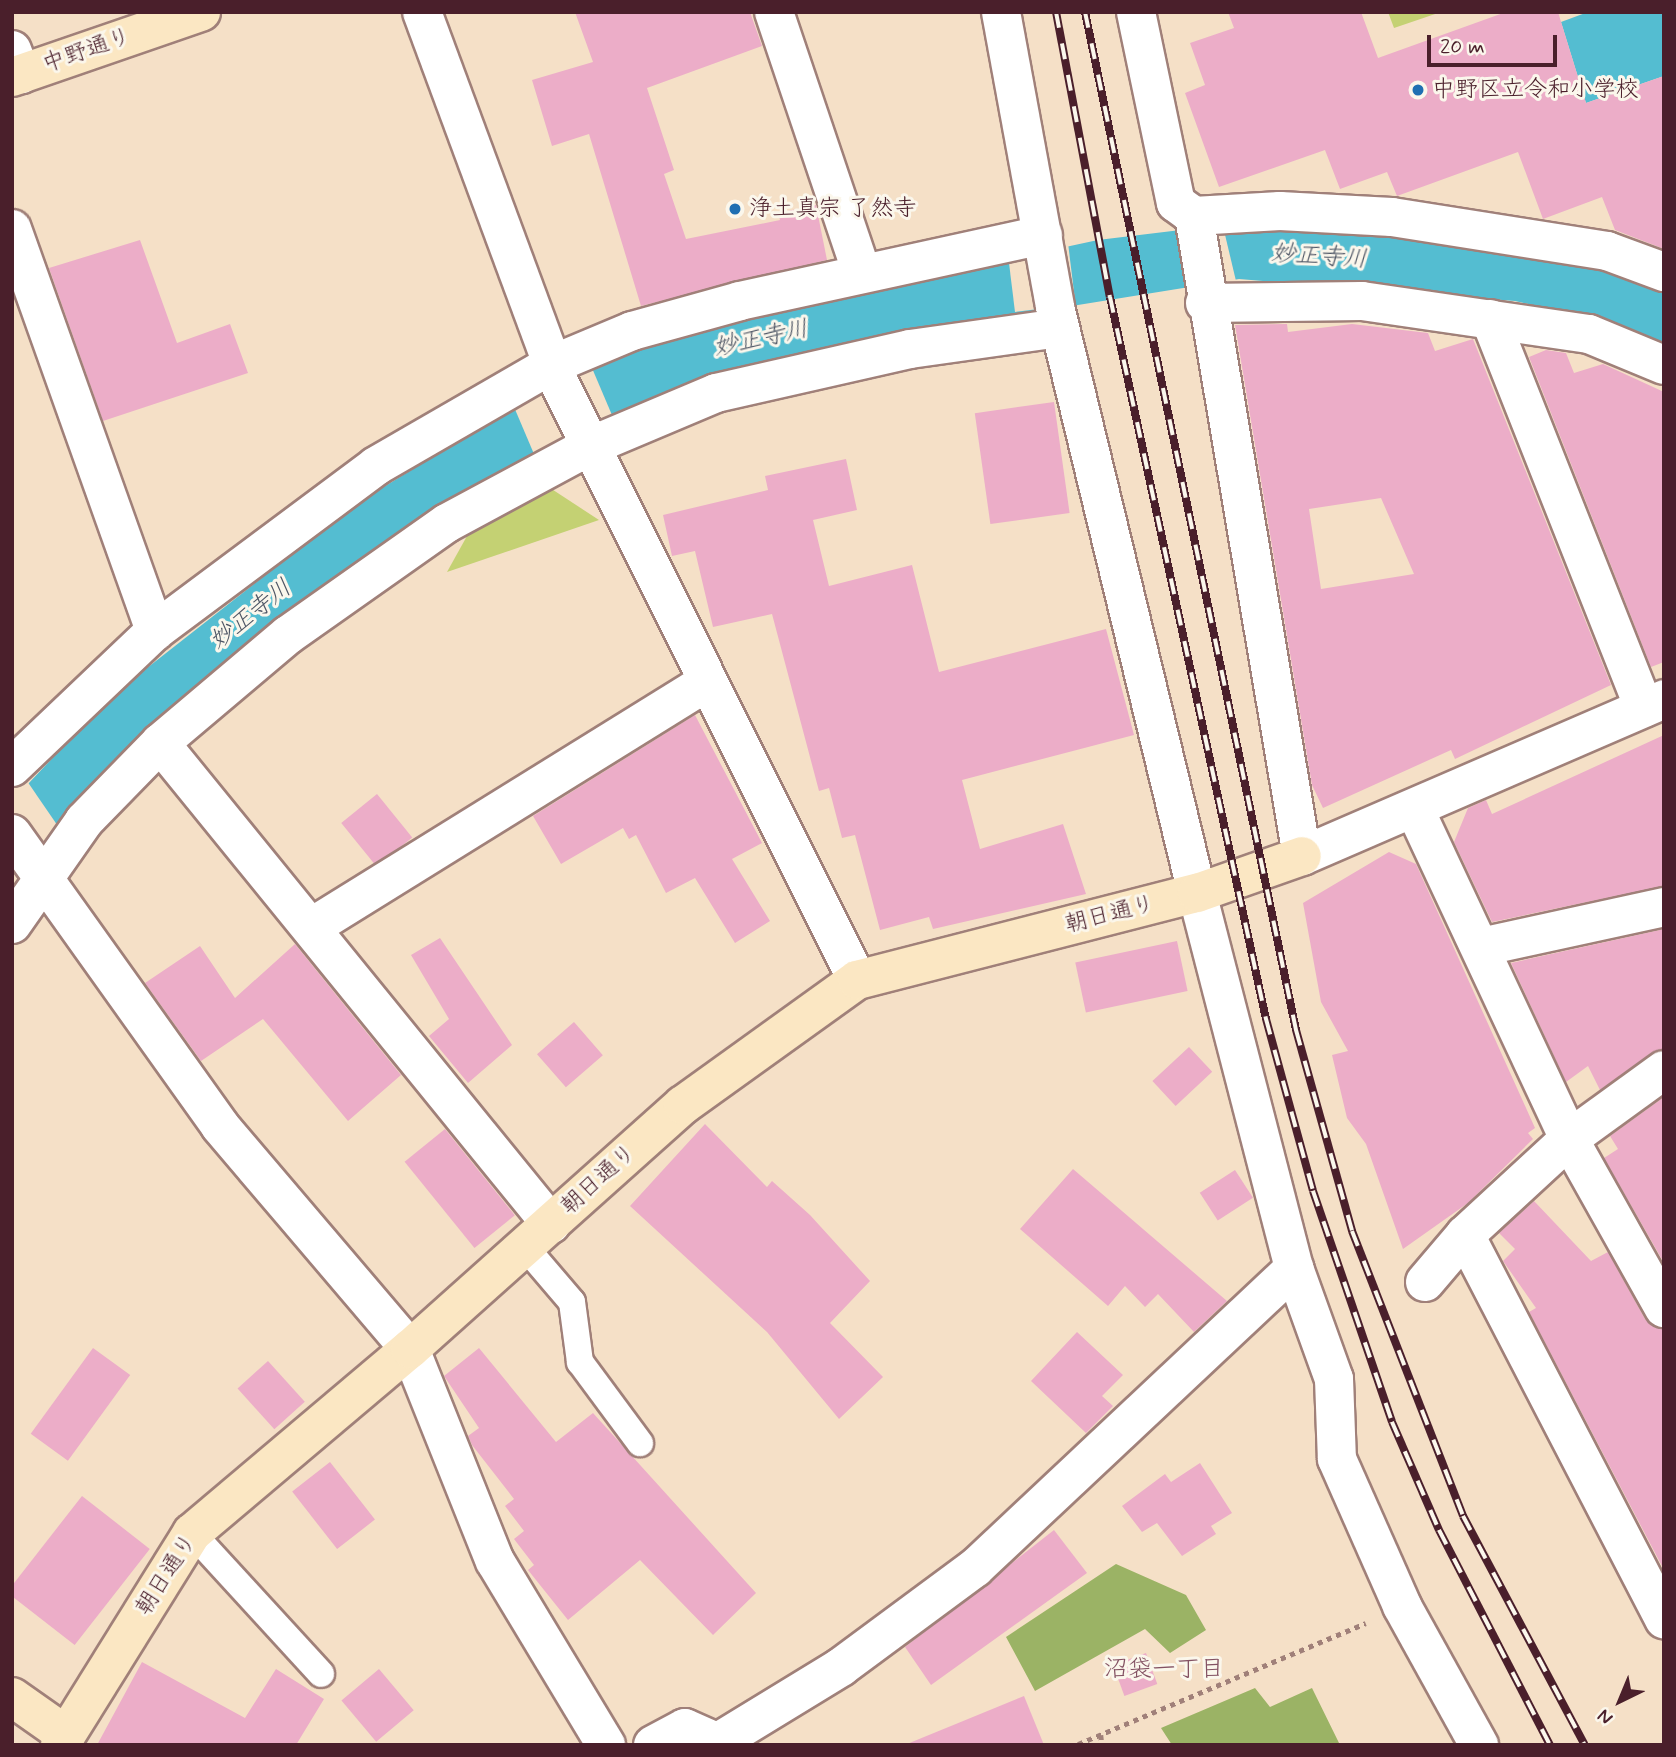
<!DOCTYPE html>
<html>
<head>
<meta charset="utf-8">
<style>
	body { margin:0 }
	#map { position:relative; width:1676px; height:1757px; overflow:hidden; background:#f5e0c7; font-family:Mynerve,"Klee One",sans-serif }
	div>[style] { position:absolute }
	[style*='--x'] { left:calc(var(--x)*1px); top:calc(var(--y)*1px); width:calc(var(--w)*1px); rotate:calc(var(--a)*1deg) }
	.green>* { inset:0; background:#c4d173 }
	.forest>* { inset:0; background:#9bb365 }
	.water>* { inset:0; background:#54bdd1 }
	.pier>* { inset:0; background:#f5e0c7; transform-origin:0 0 }
	.building>* { inset:0; background:#ecadc8; transform-origin:0 0 }
	.path>* { height:4.5px; margin-top:-2.25px; transform-origin:0; background:repeating-linear-gradient(90deg,#a08079 0 5px,transparent 0 10px) }
	.roads { filter:drop-shadow(2px 0 #a08079) drop-shadow(-2px 0 #a08079) drop-shadow(0 2px #a08079) drop-shadow(0 -2px #a08079) }
	.lane>* { height:26px; margin:-13px; padding:0 13px; transform-origin:13px; border-radius:13px; background:#fff }
	.street>* { height:38px; margin:-19px; padding:0 19px; transform-origin:19px; border-radius:19px; background:#fff }
	.secondary>* { height:38px; margin:-19px; padding:0 19px; transform-origin:19px; border-radius:19px; background:#fbe7c3 }
	.rail>* { height:8px; margin-top:-4px; transform-origin:0; background:repeating-linear-gradient(90deg,#fbf7ec 0 16px,#4a1f2b 0 32px); box-sizing:border-box; border-block:2px solid #4a1f2b }
	.dots>* { width:19px; height:19px; translate:-50% -50%; box-sizing:border-box; border:4px solid #fbf7ec; border-radius:50% }
	span { translate:-50% -50%; white-space:nowrap; text-align:center; line-height:1.15; -webkit-text-stroke:6px #fbf7ec; paint-order:stroke }
	.street-label { font-size:23px; color:#4a1f2b }
	.poi-label { font-size:23px; color:#4a1f2b }
	.left { translate:0 -50%; text-align:left }
	.water-label { font-size:24px; color:#4e5665; font-style:italic }
	.neighbourhood-label { font-size:24px; color:#835162 }
	.frame { position:absolute; inset:0; border:14px solid #4a1f2b; pointer-events:none }
	.north { position:absolute; left:1585px; top:1666px; width:70px; height:70px; -webkit-text-stroke:5px #fbf7ec; paint-order:stroke; rotate:223deg; font-size:19px; font-weight:700; line-height:28px; text-align:center; color:#4a1f2b }
	.north::after { content:''; display:block; margin:auto; width:24px; height:32px; background:#4a1f2b; clip-path:polygon(50% 0,100% 100%,50% 72%,0 100%) }
	.scale { position:absolute; left:1427px; top:35px; width:130px; height:32px; box-sizing:border-box; border:4px solid #4a1f2b; border-top:0; padding-left:9px; font-size:21px; line-height:24px; white-space:nowrap; color:#4a1f2b; -webkit-text-stroke:5px #fbf7ec; paint-order:stroke }
</style>
</head>
<body>
<div id="map">
	<div class="green">
		<div style="clip-path:polygon(1388px 12px,1441px 12px,1394px 28px)"></div>
		<div style="clip-path:polygon(544px 484px,599px 520px,447px 572px,472px 527px)"></div>
	</div>
	<div class="forest">
		<div style="clip-path:polygon(1116px 1564px,1186px 1595px,1206px 1630px,1170px 1653px,1145px 1629px,1035px 1691px,1006px 1637px)"></div>
		<div style="clip-path:polygon(1255px 1688px,1270px 1707px,1312px 1688px,1340px 1745px,1172px 1745px,1161px 1728px)"></div>
	</div>
	<div class="water">
		<div style="clip-path:polygon(1588px 12px,1664px 12px,1664px 76px,1586px 103px,1561px 22px)"></div>
		<div style="clip-path:polygon(1222px 225px,1341px 227px,1581px 261px,1664px 289px,1664px 348px,1572px 314px,1515px 301px,1239px 279px,885px 336px,487px 480px,12px 897px,28px 784px,110px 697px,356px 504px,558px 380px,675px 331px,1098px 240px)"></div>
	</div>
	<div class="pier">
		<div style="clip-path:polygon(1222px 222px,1236px 281px,1189px 287px,1174px 225px)"></div>
		<div style="left:1068px;top:243px;width:62px;height:61px;rotate:83deg"></div>
		<div style="left:589px;top:361px;width:65px;height:87px;rotate:67deg"></div>
		<div style="clip-path:polygon(27px 781px,64px 835px,12px 894px,12px 801px)"></div>
	</div>
	<div class="building">
		<div style="clip-path:polygon(575px 12px,750px 12px,762px 46px,647px 88px,674px 170px,664px 174px,686px 239px,780px 220px,778px 213px,816px 205px,827px 260px,641px 306px,589px 134px,552px 146px,532px 80px,593px 62px)"></div>
		<div style="clip-path:polygon(1228px 12px,1361px 12px,1378px 58px,1506px 12px,1558px 12px,1586px 103px,1664px 76px,1664px 249px,1615px 230px,1602px 197px,1543px 219px,1518px 152px,1397px 196px,1387px 172px,1340px 189px,1325px 150px,1219px 187px,1185px 93px,1205px 85px,1190px 43px,1234px 28px)"></div>
		<div style="clip-path:polygon(140px 240px,177px 343px,230px 324px,248px 373px,103px 421px,49px 268px)"></div>
		<div style="clip-path:polygon(evenodd,1287px 324px,1288px 332px,1352px 324px,1428px 333px,1435px 351px,1473px 339px,1611px 685px,1455px 759px,1451px 750px,1323px 808px,1312px 785px,1235px 325px,1287px 324px,1381px 498px,1414px 574px,1321px 589px,1309px 509px,1381px 498px)"></div>
		<div style="clip-path:polygon(1546px 350px,1566px 353px,1574px 373px,1603px 364px,1664px 392px,1664px 662px,1651px 667px,1529px 357px)"></div>
		<div style="left:1054px;top:402px;width:112px;height:80px;rotate:82deg"></div>
		<div style="clip-path:polygon(846px 459px,857px 510px,813px 520px,829px 586px,912px 565px,939px 672px,1106px 629px,1134px 735px,962px 780px,980px 849px,1063px 824px,1086px 894px,933px 929px,929px 917px,880px 930px,855px 835px,842px 838px,829px 788px,819px 791px,772px 614px,713px 627px,695px 551px,672px 556px,663px 515px,768px 490px,765px 476px)"></div>
		<div style="clip-path:polygon(695px 715px,762px 843px,732px 859px,770px 921px,735px 943px,695px 878px,666px 893px,636px 835px,629px 839px,623px 828px,561px 864px,533px 816px)"></div>
		<div style="clip-path:polygon(1664px 735px,1664px 886px,1492px 922px,1454px 842px,1468px 808px,1486px 800px,1492px 814px)"></div>
		<div style="left:377px;top:794px;width:56px;height:46px;rotate:51deg"></div>
		<div style="clip-path:polygon(1389px 852px,1416px 864px,1535px 1128px,1528px 1133px,1533px 1139px,1468px 1203px,1403px 1249px,1366px 1144px,1347px 1118px,1332px 1055px,1348px 1051px,1321px 1002px,1303px 903px)"></div>
		<div style="clip-path:polygon(1664px 929px,1664px 1048px,1600px 1090px,1588px 1066px,1566px 1082px,1511px 963px)"></div>
		<div style="clip-path:polygon(440px 938px,512px 1045px,468px 1083px,429px 1036px,449px 1019px,411px 955px)"></div>
		<div style="left:1177px;top:941px;width:51px;height:104px;rotate:78deg"></div>
		<div style="clip-path:polygon(295px 944px,401px 1075px,348px 1121px,263px 1019px,201px 1061px,145px 983px,200px 946px,235px 998px)"></div>
		<div style="left:574px;top:1022px;width:44px;height:49px;rotate:49deg"></div>
		<div style="left:1189px;top:1047px;width:34px;height:50px;rotate:47deg"></div>
		<div style="clip-path:polygon(1664px 1097px,1664px 1263px,1604px 1158px,1618px 1149px,1610px 1136px)"></div>
		<div style="clip-path:polygon(705px 1124px,767px 1187px,772px 1181px,810px 1215px,870px 1281px,830px 1323px,883px 1377px,839px 1419px,767px 1332px,630px 1206px)"></div>
		<div style="left:445px;top:1129px;width:111px;height:52px;rotate:51deg"></div>
		<div style="clip-path:polygon(1073px 1169px,1227px 1301px,1194px 1332px,1158px 1294px,1145px 1307px,1125px 1286px,1108px 1306px,1020px 1229px)"></div>
		<div style="left:1235px;top:1170px;width:33px;height:42px;rotate:57deg"></div>
		<div style="clip-path:polygon(1534px 1201px,1591px 1261px,1608px 1252px,1645px 1319px,1664px 1330px,1664px 1570px,1529px 1312px,1536px 1308px,1503px 1261px,1515px 1249px,1499px 1233px)"></div>
		<div style="clip-path:polygon(1077px 1332px,1123px 1375px,1102px 1396px,1113px 1406px,1086px 1433px,1031px 1381px)"></div>
		<div style="left:93px;top:1348px;width:46px;height:106px;rotate:36deg"></div>
		<div style="clip-path:polygon(479px 1348px,556px 1442px,593px 1413px,756px 1593px,713px 1635px,640px 1560px,568px 1620px,528px 1570px,534px 1565px,514px 1539px,524px 1531px,505px 1506px,514px 1499px,472px 1445px,468px 1436px,479px 1428px,444px 1376px)"></div>
		<div style="left:268px;top:1361px;width:55px;height:41px;rotate:48deg"></div>
		<div style="left:330px;top:1462px;width:73px;height:48px;rotate:52deg"></div>
		<div style="clip-path:polygon(1200px 1463px,1232px 1513px,1211px 1526px,1216px 1534px,1182px 1556px,1157px 1523px,1142px 1532px,1122px 1506px,1165px 1474px,1171px 1482px)"></div>
		<div style="left:82px;top:1496px;width:86px;height:122px;rotate:38deg"></div>
		<div style="clip-path:polygon(1054px 1530px,1087px 1573px,931px 1685px,905px 1647px)"></div>
		<div style="left:1146px;top:1653px;width:33px;height:35px;rotate:70deg"></div>
		<div style="clip-path:polygon(142px 1662px,245px 1718px,276px 1669px,324px 1699px,296px 1745px,97px 1745px)"></div>
		<div style="left:379px;top:1669px;width:54px;height:49px;rotate:50deg"></div>
		<div style="clip-path:polygon(1024px 1696px,1044px 1745px,907px 1745px,907px 1744px)"></div>
	</div>
	<div class="path">
		<div style="--x:1101;--y:1735;--w:10;--a:84"></div>
		<div style="--x:1078;--y:1744;--w:312;--a:-22.8"></div>
	</div>
	<div class="roads">
		<div class="lane">
			<div style="--x:525;--y:1247;--w:72;--a:49.5"></div>
			<div style="--x:572;--y:1302;--w:61;--a:82.4"></div>
			<div style="--x:580;--y:1362;--w:101;--a:53.5"></div>
			<div style="--x:192;--y:1533;--w:191;--a:47.5"></div>
		</div>
		<div class="street">
			<div style="--x:422;--y:12;--w:392;--a:69.7"></div>
			<div style="--x:558;--y:380;--w:670;--a:63.51"></div>
			<div style="--x:774;--y:12;--w:273;--a:71.4"></div>
			<div style="--x:1001;--y:12;--w:300;--a:79.6"></div>
			<div style="--x:1055;--y:307;--w:603;--a:76.38"></div>
			<div style="--x:1197;--y:893;--w:387;--a:75.5"></div>
			<div style="--x:1294;--y:1268;--w:118;--a:70.2"></div>
			<div style="--x:1334;--y:1379;--w:80;--a:87.9"></div>
			<div style="--x:1337;--y:1459;--w:161;--a:66.1"></div>
			<div style="--x:1402;--y:1606;--w:159;--a:61"></div>
			<div style="--x:1136;--y:12;--w:195;--a:78.2"></div>
			<div style="--x:1176;--y:203;--w:22;--a:36"></div>
			<div style="--x:1194;--y:216;--w:86;--a:-3.3"></div>
			<div style="--x:1280;--y:211;--w:112;--a:3.1"></div>
			<div style="--x:1392;--y:217;--w:218;--a:9"></div>
			<div style="--x:1607;--y:251;--w:61;--a:20.2"></div>
			<div style="--x:12;--y:50;--w:26;--a:69"></div>
			<div style="--x:1194;--y:216;--w:649;--a:80.42"></div>
			<div style="--x:1302;--y:856;--w:395;--a:-23.4"></div>
			<div style="--x:12;--y:229;--w:427;--a:70.4"></div>
			<div style="--x:1205;--y:303;--w:157;--a:-0.7"></div>
			<div style="--x:1362;--y:301;--w:229;--a:8.3"></div>
			<div style="--x:1589;--y:334;--w:81;--a:22.5"></div>
			<div style="--x:1490;--y:319;--w:418;--a:68.4"></div>
			<div style="--x:160;--y:743;--w:620;--a:50.89"></div>
			<div style="--x:12;--y:767;--w:197;--a:-43.6"></div>
			<div style="--x:155;--y:631;--w:276;--a:-36.7"></div>
			<div style="--x:376;--y:466;--w:202;--a:-30"></div>
			<div style="--x:551;--y:365;--w:88;--a:-22.8"></div>
			<div style="--x:632;--y:331;--w:112;--a:-15.5"></div>
			<div style="--x:740;--y:301;--w:310;--a:-12.3"></div>
			<div style="--x:1415;--y:810;--w:363;--a:64.9"></div>
			<div style="--x:1569;--y:1139;--w:194;--a:60.7"></div>
			<div style="--x:12;--y:834;--w:359;--a:54.5"></div>
			<div style="--x:220;--y:1126;--w:293;--a:49.6"></div>
			<div style="--x:410;--y:1349;--w:228;--a:68.2"></div>
			<div style="--x:495;--y:1561;--w:215;--a:58.9"></div>
			<div style="--x:12;--y:924;--w:126;--a:-55"></div>
			<div style="--x:84;--y:821;--w:109;--a:-45.7"></div>
			<div style="--x:160;--y:743;--w:167;--a:-40.2"></div>
			<div style="--x:288;--y:635;--w:194;--a:-35.2"></div>
			<div style="--x:447;--y:523;--w:160;--a:-28.3"></div>
			<div style="--x:588;--y:447;--w:139;--a:-22.9"></div>
			<div style="--x:716;--y:393;--w:199;--a:-12.8"></div>
			<div style="--x:910;--y:349;--w:151;--a:-8"></div>
			<div style="--x:312;--y:927;--w:465;--a:-31.8"></div>
			<div style="--x:1481;--y:947;--w:187;--a:-12.3"></div>
			<div style="--x:1465;--y:1235;--w:433;--a:62.6"></div>
			<div style="--x:1425;--y:1282;--w:62;--a:-49.6"></div>
			<div style="--x:1465;--y:1235;--w:142;--a:-42.7"></div>
			<div style="--x:1569;--y:1139;--w:117;--a:-36"></div>
			<div style="--x:720;--y:1741;--w:142;--a:-31.4"></div>
			<div style="--x:841;--y:1667;--w:167;--a:-36.5"></div>
			<div style="--x:975;--y:1568;--w:438;--a:-43.2"></div>
			<div style="--x:653;--y:1745;--w:36;--a:-28"></div>
			<div style="--x:685;--y:1728;--w:42;--a:24.1"></div>
		</div>
		<div class="secondary">
			<div style="--x:12;--y:77;--w:200;--a:-19"></div>
			<div style="--x:12;--y:1697;--w:66;--a:35.1"></div>
			<div style="--x:60;--y:1745;--w:250;--a:-58.1"></div>
			<div style="--x:192;--y:1533;--w:285;--a:-40.2"></div>
			<div style="--x:410;--y:1349;--w:366;--a:-41.8"></div>
			<div style="--x:683;--y:1105;--w:214;--a:-35.7"></div>
			<div style="--x:857;--y:980;--w:351;--a:-14.4"></div>
			<div style="--x:1197;--y:893;--w:111;--a:-19.4"></div>
		</div>
	</div>
	<div class="rail">
		<div style="--x:1056;--y:12;--w:290;--a:79.3"></div>
		<div style="--x:1110;--y:297;--w:739;--a:77.81"></div>
		<div style="--x:1266;--y:1019;--w:178;--a:74.7"></div>
		<div style="--x:1313;--y:1191;--w:244;--a:71.1"></div>
		<div style="--x:1392;--y:1422;--w:118;--a:66.5"></div>
		<div style="--x:1439;--y:1530;--w:242;--a:62.7"></div>
		<div style="--x:1085;--y:12;--w:1040;--a:78.29"></div>
		<div style="--x:1296;--y:1030;--w:209;--a:74.4"></div>
		<div style="--x:1352;--y:1231;--w:306;--a:68.7"></div>
		<div style="--x:1463;--y:1516;--w:259;--a:62"></div>
	</div>
	<div class="dots">
		<div style="left:1418px;top:90px;background:#1f6fb2"></div>
		<div style="left:735px;top:209px;background:#1f6fb2"></div>
	</div>
	<div class="street-label">
		<span style="left:87px;top:51px;rotate:-19deg">中野通り</span>
		<span style="left:1110px;top:915px;rotate:-14deg">朝日通り</span>
		<span style="left:599px;top:1180px;rotate:-42deg">朝日通り</span>
		<span style="left:167px;top:1575px;rotate:-57deg">朝日通り</span>
	</div>
	<div class="poi-label">
		<span class="left" style="left:1432px;top:90px">中野区立令和小学校</span>
		<span class="left" style="left:749px;top:209px">浄土真宗 了然寺</span>
	</div>
	<div class="water-label">
		<span style="left:1319px;top:257px;rotate:4deg">妙正寺川</span>
		<span style="left:761px;top:339px;rotate:-12deg">妙正寺川</span>
		<span style="left:251px;top:615px;rotate:-38deg">妙正寺川</span>
	</div>
	<div class="neighbourhood-label">
		<span style="left:1164px;top:1670px">沼袋一丁目</span>
	</div>
	<div class="frame"></div>
	<div class="north">N</div>
	<div class="scale">20 m</div>
</div>
</body>
</html>
